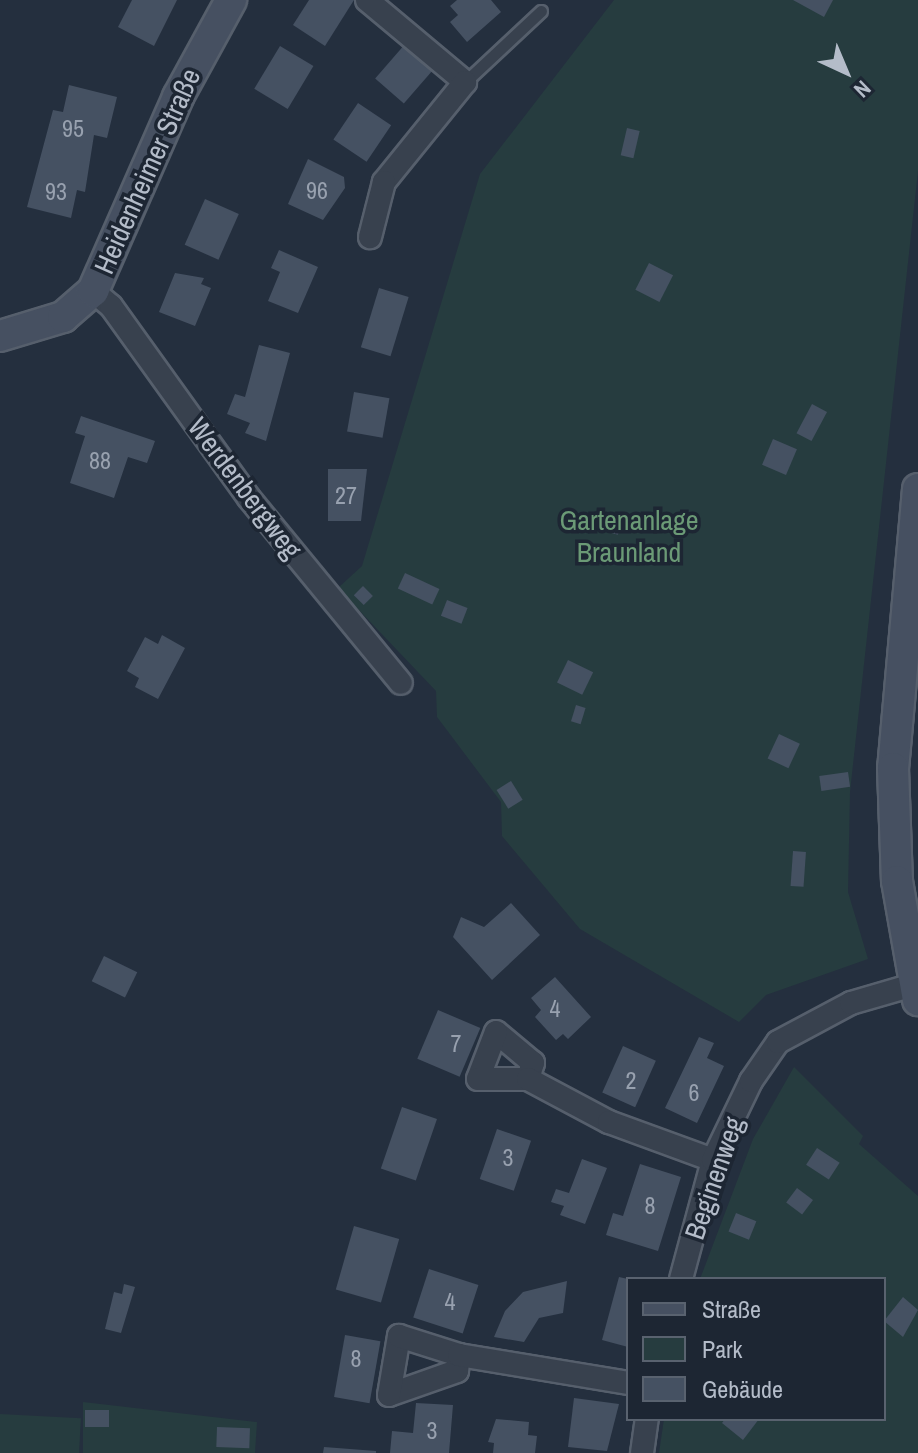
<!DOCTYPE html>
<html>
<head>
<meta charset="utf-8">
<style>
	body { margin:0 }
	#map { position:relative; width:918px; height:1453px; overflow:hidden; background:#242f3e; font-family:"Archivo Narrow",sans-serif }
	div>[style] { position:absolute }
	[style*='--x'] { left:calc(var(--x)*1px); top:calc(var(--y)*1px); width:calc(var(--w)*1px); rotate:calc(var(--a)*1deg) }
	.green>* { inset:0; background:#263c3f; transform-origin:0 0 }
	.building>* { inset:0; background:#455162; transform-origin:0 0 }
	.roads { filter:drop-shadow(2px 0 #565f6c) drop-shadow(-2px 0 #565f6c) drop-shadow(0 2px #565f6c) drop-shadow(0 -2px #565f6c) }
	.service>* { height:11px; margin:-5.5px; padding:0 5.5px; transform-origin:5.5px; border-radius:5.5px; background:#38414e }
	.minor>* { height:22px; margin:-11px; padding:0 11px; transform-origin:11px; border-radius:11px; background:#38414e }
	.secondary>* { height:30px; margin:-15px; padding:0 15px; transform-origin:15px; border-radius:15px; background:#465061 }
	span { translate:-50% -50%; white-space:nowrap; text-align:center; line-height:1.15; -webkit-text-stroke:7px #1d2633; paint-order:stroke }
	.number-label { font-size:24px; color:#98a1af }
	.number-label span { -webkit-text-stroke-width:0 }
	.street-label { font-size:28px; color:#b4bcc9 }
	.park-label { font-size:28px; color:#6b9a76 }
	.legend { position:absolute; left:626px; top:1277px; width:260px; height:144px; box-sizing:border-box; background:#1d2633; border:2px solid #59626f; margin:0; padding:10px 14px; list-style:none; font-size:24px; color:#b4bcc9 }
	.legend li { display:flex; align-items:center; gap:16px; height:40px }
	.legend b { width:40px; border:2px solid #59626f }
	.north { position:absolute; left:806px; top:32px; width:80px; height:80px; -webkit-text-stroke:6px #1d2633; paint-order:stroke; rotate:136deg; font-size:22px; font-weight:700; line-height:32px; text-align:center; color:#b4bcc9 }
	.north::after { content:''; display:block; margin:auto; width:28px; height:36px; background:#b4bcc9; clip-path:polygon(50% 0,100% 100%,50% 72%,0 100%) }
</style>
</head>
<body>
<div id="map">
	<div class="green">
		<div style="clip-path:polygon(614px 0,918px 0,918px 171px,850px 792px,848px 892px,868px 959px,766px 995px,739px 1022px,580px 929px,502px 836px,501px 802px,437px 717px,436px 691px,338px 588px,362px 566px,480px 174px)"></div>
		<div style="clip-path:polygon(794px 1067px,863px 1136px,859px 1144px,918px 1196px,918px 1453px,659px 1453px,664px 1419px,884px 1419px,884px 1279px,700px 1279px,753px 1139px)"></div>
		<div style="clip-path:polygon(83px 1402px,257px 1422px,255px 1453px,83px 1453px)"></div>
		<div style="left:0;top:1414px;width:81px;height:39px;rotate:3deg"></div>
	</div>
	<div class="building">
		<div style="clip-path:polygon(132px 0,177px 0,154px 46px,118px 27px)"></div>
		<div style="clip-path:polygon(309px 0,354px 0,325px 46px,293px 25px)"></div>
		<div style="clip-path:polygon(457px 0,491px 0,501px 12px,467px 42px,450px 22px,458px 15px,450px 6px)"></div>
		<div style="clip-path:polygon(793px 0,833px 0,824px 17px)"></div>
		<div style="left:406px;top:43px;width:38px;height:47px;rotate:41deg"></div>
		<div style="left:280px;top:46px;width:39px;height:50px;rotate:31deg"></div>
		<div style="clip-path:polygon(69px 85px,117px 97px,107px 138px,94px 135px,85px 192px,77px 190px,71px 218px,27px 207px,53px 110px,63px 112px)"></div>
		<div style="left:358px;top:103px;width:40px;height:44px;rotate:34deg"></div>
		<div style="left:627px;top:128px;width:13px;height:28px;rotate:13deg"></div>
		<div style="clip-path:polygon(308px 159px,344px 177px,345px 188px,323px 220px,288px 204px)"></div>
		<div style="left:205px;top:199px;width:37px;height:50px;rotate:24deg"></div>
		<div style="clip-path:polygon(279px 250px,318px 267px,298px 313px,268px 301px,280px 272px,271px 268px)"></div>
		<div style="left:649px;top:263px;width:27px;height:30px;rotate:27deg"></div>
		<div style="clip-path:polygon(175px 273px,204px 278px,201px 284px,211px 288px,195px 326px,159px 312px)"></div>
		<div style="left:379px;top:288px;width:31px;height:62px;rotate:17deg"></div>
		<div style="clip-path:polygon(259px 345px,290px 353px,266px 441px,245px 433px,250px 423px,227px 414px,235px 394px,245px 397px)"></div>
		<div style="left:354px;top:392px;width:36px;height:40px;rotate:10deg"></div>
		<div style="left:812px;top:404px;width:17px;height:33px;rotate:28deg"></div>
		<div style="clip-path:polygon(81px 416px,155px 441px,147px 463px,128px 457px,114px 498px,70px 483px,85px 436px,75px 433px)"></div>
		<div style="left:773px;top:439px;width:26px;height:28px;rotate:23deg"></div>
		<div style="clip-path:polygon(328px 469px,367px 469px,361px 521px,328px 521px)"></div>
		<div style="left:595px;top:512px;width:28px;height:16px;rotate:15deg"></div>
		<div style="left:405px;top:573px;width:38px;height:17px;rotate:25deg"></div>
		<div style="left:363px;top:586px;width:14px;height:13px;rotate:45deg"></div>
		<div style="left:447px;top:600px;width:22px;height:17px;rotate:21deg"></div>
		<div style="clip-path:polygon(162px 635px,185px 648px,158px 699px,135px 687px,139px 678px,127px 671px,145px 637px,158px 644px)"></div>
		<div style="left:568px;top:660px;width:28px;height:25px;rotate:26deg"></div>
		<div style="left:576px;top:705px;width:10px;height:17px;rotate:17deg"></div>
		<div style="left:779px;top:734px;width:23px;height:27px;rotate:25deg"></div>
		<div style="left:848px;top:772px;width:15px;height:29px;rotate:82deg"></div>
		<div style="left:511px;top:781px;width:22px;height:17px;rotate:58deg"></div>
		<div style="left:793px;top:851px;width:13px;height:35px;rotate:4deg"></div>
		<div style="clip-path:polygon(511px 903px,540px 935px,492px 980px,453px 937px,461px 917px,484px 927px)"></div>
		<div style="left:104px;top:956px;width:37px;height:28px;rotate:26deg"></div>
		<div style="clip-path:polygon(555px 977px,591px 1017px,568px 1039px,563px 1034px,556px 1040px,535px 1017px,541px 1010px,531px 998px)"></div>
		<div style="left:438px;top:1010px;width:46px;height:53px;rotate:23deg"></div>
		<div style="clip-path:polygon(699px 1037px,714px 1043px,707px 1058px,724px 1066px,697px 1123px,665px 1108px)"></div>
		<div style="left:623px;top:1046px;width:36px;height:51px;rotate:24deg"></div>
		<div style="left:402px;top:1107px;width:37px;height:65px;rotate:19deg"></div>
		<div style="left:497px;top:1129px;width:36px;height:53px;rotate:19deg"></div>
		<div style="left:817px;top:1148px;width:27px;height:20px;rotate:33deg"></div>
		<div style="clip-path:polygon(582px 1159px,607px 1168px,585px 1224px,560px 1215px,564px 1206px,551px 1202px,556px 1189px,569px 1193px)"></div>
		<div style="clip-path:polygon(640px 1164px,681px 1177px,658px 1251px,606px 1235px,613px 1213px,623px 1216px)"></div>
		<div style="left:797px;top:1188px;width:20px;height:18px;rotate:37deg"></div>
		<div style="left:736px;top:1213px;width:22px;height:20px;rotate:22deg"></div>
		<div style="left:354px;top:1226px;width:47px;height:66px;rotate:16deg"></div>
		<div style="left:429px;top:1269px;width:52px;height:51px;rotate:18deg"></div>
		<div style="clip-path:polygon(619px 1277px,628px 1279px,628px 1347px,602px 1340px)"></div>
		<div style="clip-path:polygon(567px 1281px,563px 1313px,539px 1318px,524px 1342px,494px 1337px,505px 1311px,523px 1292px)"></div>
		<div style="clip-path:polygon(124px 1284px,135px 1287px,121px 1333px,105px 1329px,114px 1292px,122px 1294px)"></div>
		<div style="clip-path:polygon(903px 1297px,918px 1310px,903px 1337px,884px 1321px)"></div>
		<div style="left:345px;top:1335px;width:36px;height:63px;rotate:10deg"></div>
		<div style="clip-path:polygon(574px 1398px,619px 1404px,607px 1451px,568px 1447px)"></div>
		<div style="clip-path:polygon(416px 1403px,453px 1405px,449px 1453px,390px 1453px,392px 1431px,413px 1433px)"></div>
		<div style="left:85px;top:1410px;width:24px;height:17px"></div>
		<div style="clip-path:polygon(496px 1419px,529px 1422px,528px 1435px,537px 1436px,535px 1453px,493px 1453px,494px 1443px,488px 1442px)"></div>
		<div style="clip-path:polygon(725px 1419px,759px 1419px,743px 1440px,722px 1423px)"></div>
		<div style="left:217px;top:1427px;width:33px;height:20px;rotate:2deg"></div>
		<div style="clip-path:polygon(324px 1447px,376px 1451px,376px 1453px,323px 1453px)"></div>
	</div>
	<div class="roads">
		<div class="service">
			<div style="--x:465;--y:82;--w:104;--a:-43.1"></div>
		</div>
		<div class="minor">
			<div style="--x:367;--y:0;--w:128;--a:39.9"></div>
			<div style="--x:465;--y:82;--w:129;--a:129"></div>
			<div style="--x:384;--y:182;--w:57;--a:104.3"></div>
			<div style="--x:93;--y:291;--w:23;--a:40"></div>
			<div style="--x:111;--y:306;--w:236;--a:54.3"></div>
			<div style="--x:249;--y:498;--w:239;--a:50.6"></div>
			<div style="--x:528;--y:1079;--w:17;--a:-73"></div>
			<div style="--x:533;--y:1063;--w:48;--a:-140"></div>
			<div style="--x:496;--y:1032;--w:50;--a:111"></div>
			<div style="--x:478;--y:1079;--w:50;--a:0"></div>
			<div style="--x:528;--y:1079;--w:92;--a:28"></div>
			<div style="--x:609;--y:1122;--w:111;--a:20.1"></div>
			<div style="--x:681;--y:1279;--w:123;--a:-74.9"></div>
			<div style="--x:713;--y:1160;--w:88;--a:-64.3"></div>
			<div style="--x:751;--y:1081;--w:47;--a:-55.3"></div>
			<div style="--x:778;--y:1042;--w:83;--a:-28.1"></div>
			<div style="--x:851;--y:1003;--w:65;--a:-16.2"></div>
			<div style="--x:459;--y:1355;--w:16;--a:97"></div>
			<div style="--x:457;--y:1371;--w:72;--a:160.6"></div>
			<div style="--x:389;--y:1395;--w:60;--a:-80.4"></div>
			<div style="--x:399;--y:1336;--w:63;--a:17.6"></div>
			<div style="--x:459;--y:1355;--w:171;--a:9.4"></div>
			<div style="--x:642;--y:1453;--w:34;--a:-82"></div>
		</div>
		<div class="secondary">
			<div style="--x:0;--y:336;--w:66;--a:-16.8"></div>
			<div style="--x:63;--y:317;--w:40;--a:-41"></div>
			<div style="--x:93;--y:291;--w:212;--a:-66.3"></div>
			<div style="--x:178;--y:97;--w:111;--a:-61.3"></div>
			<div style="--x:918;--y:489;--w:280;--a:95.1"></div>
			<div style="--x:893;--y:768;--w:113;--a:88"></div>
			<div style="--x:897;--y:881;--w:121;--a:80"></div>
		</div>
	</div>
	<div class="number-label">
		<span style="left:73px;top:129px">95</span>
		<span style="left:317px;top:191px">96</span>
		<span style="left:56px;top:192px">93</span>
		<span style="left:100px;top:461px">88</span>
		<span style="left:346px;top:496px">27</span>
		<span style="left:555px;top:1009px">4</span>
		<span style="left:456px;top:1044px">7</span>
		<span style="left:631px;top:1081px">2</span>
		<span style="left:694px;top:1093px">6</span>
		<span style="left:508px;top:1158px">3</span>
		<span style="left:650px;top:1206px">8</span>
		<span style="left:450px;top:1302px">4</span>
		<span style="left:356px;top:1359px">8</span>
		<span style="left:432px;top:1431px">3</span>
	</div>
	<div class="street-label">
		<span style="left:147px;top:171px;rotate:-66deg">Heidenheimer Straße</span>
		<span style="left:245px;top:488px;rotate:53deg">Werdenbergweg</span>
		<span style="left:714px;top:1178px;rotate:-71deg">Beginenweg</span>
	</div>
	<div class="park-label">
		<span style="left:629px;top:536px">Gartenanlage<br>Braunland</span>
	</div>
	<ul class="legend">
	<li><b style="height:10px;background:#465061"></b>Straße</li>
	<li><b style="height:22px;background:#263c3f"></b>Park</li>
	<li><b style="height:22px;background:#455162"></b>Gebäude</li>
	</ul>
	<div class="north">N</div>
</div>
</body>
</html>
